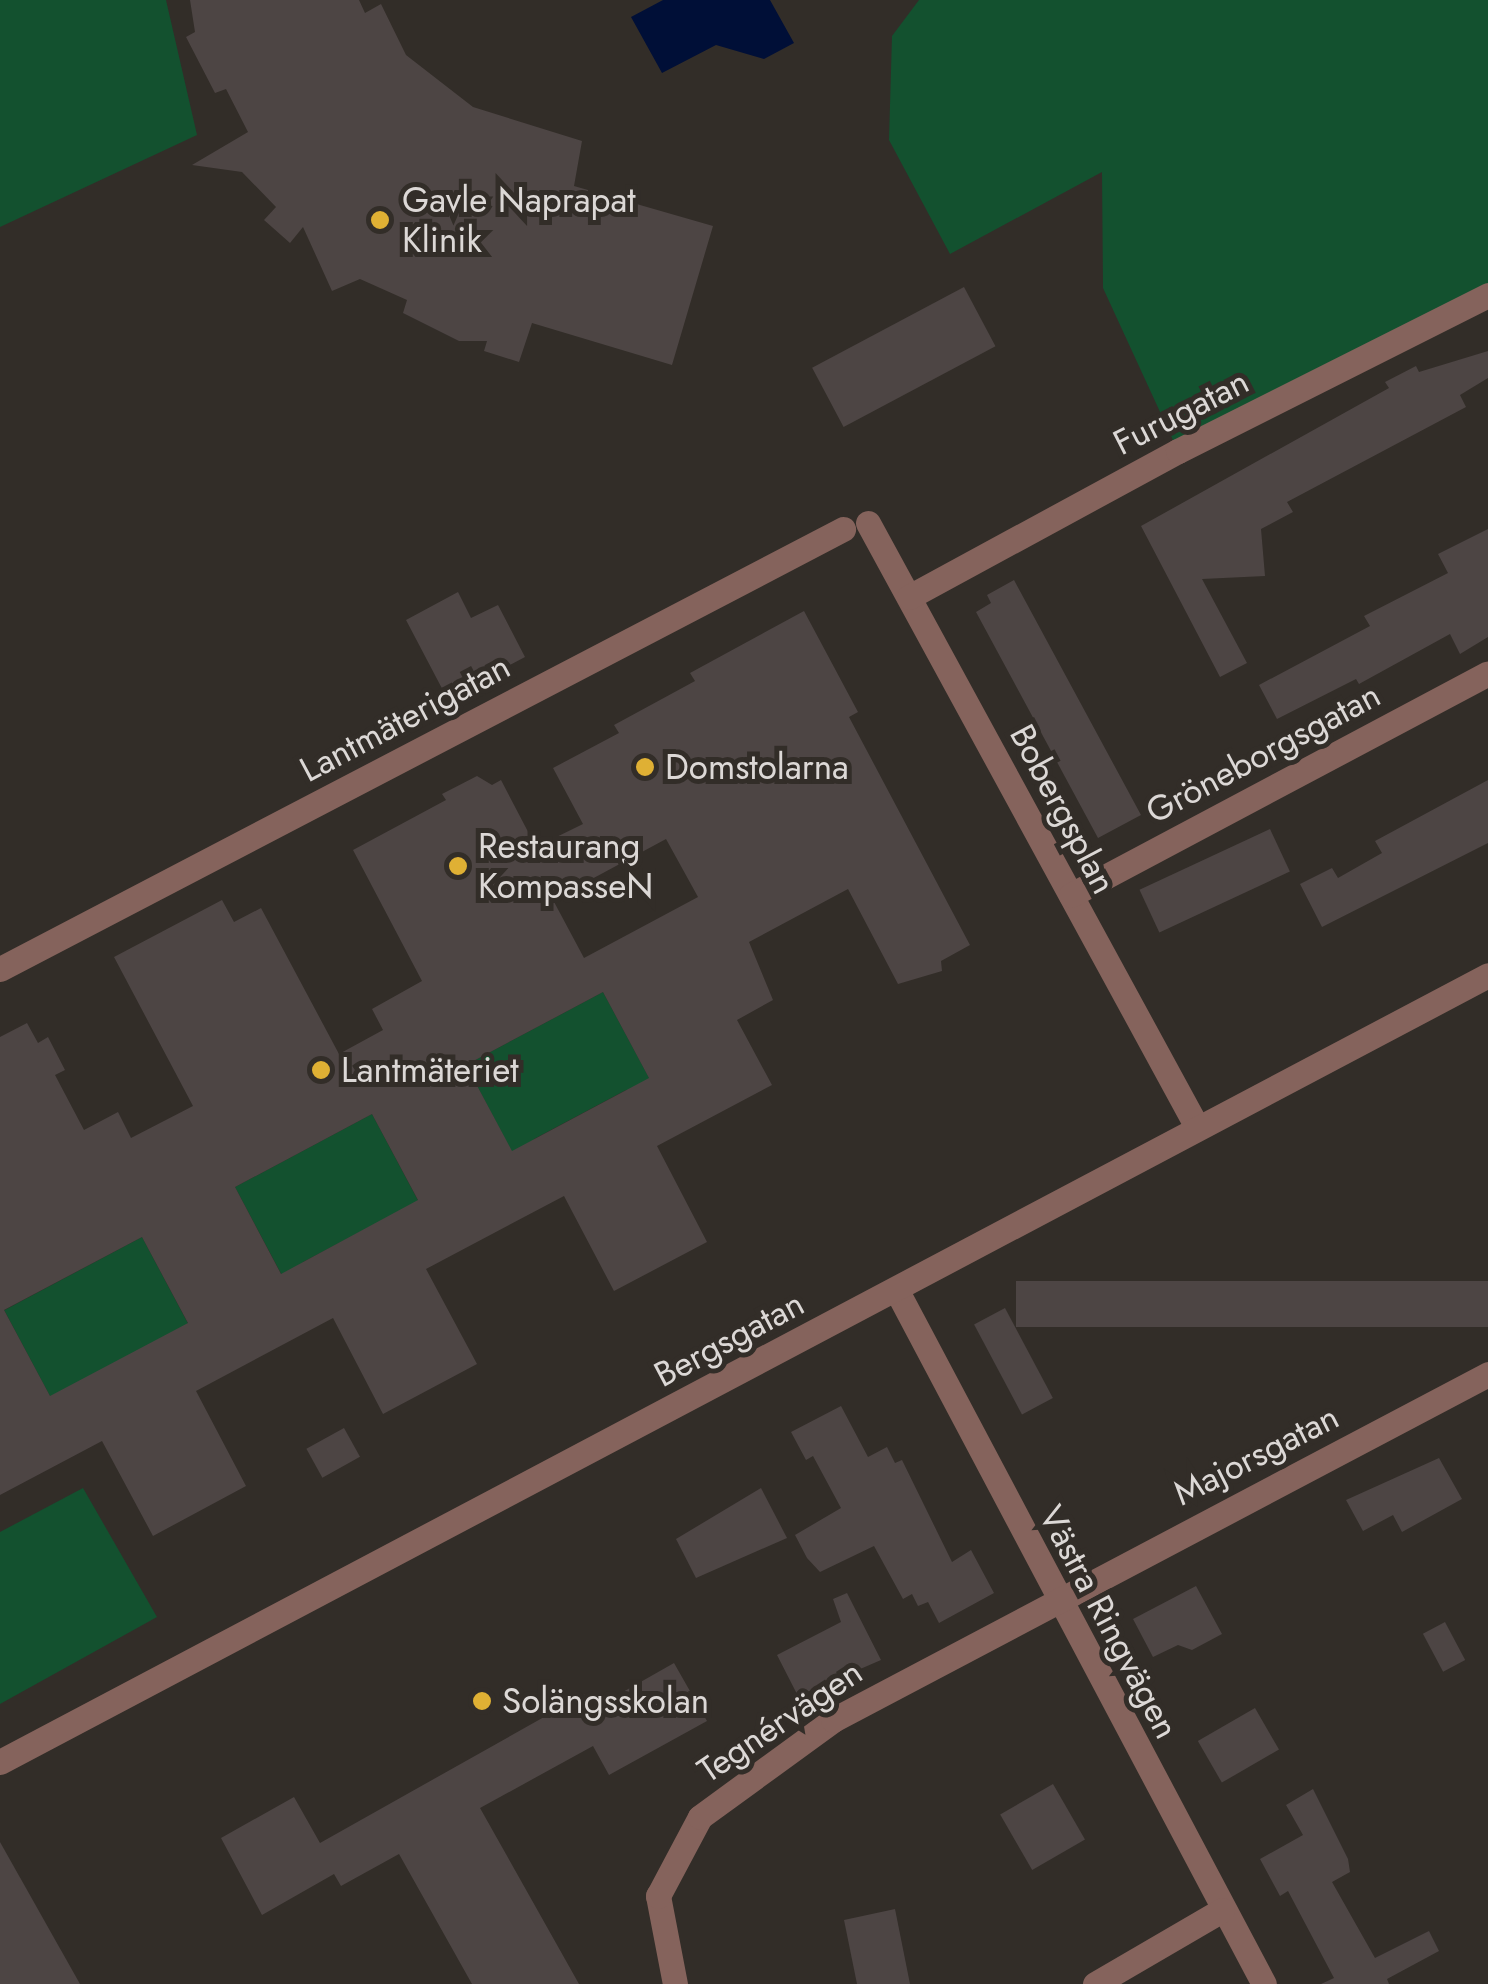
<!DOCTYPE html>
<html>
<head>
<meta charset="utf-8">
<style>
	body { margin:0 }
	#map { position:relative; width:1488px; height:1984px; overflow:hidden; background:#322d28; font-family:Jost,sans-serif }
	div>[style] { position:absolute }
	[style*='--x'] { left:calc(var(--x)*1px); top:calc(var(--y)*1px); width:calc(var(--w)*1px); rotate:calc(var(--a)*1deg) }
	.green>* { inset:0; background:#13512f; transform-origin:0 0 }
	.water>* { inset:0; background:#000f37 }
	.building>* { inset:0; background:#4d4544; transform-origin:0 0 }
	.minor>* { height:25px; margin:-12.5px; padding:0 12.5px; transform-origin:12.5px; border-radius:12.5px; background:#85635c }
	.dots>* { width:28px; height:28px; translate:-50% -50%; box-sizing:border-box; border:5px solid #322d28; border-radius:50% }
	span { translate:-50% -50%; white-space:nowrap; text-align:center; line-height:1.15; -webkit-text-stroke:10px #322d28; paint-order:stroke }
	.poi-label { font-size:35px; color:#dcd8d6 }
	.left { translate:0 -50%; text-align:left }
	.street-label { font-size:35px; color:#dcd8d6 }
</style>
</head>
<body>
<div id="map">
	<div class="green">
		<div style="clip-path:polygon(0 0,166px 0,197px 135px,0 227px)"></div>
		<div style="clip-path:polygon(919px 0,1488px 0,1488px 290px,1178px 451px,1103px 288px,1102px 172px,950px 254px,889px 140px,892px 36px)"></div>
		<div style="clip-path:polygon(603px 992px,661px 1100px,626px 1090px,534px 1139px,523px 1173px,466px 1065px)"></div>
		<div style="clip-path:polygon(372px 1114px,430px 1223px,396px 1213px,303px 1262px,293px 1296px,235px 1187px)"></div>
		<div style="left:142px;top:1237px;width:123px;height:156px;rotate:62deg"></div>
		<div style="clip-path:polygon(83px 1488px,157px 1617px,0 1704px,0 1532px)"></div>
	</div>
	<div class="water">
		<div style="clip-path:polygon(663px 0,770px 0,794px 43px,764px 59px,716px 45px,662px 73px,631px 17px)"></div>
	</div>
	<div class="building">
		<div style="clip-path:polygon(190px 0,359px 0,365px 13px,381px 4px,406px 55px,473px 107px,582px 141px,574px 186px,713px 226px,672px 365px,532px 323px,519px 362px,484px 351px,487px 341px,459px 341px,403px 313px,407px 300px,360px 279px,332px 291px,303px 227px,290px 243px,264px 220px,276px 207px,242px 172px,192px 165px,248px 132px,226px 89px,215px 93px,186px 37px,195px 32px)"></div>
		<div style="left:964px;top:287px;width:67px;height:172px;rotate:62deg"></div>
		<div style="clip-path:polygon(1488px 351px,1488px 378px,1460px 395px,1466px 407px,1287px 502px,1293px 512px,1261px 529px,1265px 576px,1202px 579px,1247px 663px,1220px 677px,1141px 526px,1389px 388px,1385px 382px,1416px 366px,1419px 372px)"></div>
		<div style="clip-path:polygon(1488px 529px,1488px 637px,1460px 654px,1450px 634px,1359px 684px,1356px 679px,1277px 719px,1259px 685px,1370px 626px,1364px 616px,1448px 573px,1438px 554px)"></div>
		<div style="clip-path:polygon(1014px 580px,1141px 815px,1098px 838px,976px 612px,991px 603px,987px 595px)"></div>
		<div style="clip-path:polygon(458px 592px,471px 618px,498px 605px,525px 657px,447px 698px,406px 620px)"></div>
		<div style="clip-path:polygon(evenodd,804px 611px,858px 712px,849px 717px,970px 945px,941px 961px,942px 971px,898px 984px,848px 889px,749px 942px,773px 1000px,737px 1020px,772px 1085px,657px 1146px,707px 1242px,614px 1291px,564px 1196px,426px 1269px,477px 1364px,383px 1414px,333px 1318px,196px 1391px,246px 1486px,153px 1536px,102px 1441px,0 1495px,0 1037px,27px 1023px,38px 1043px,48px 1037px,65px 1070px,55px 1075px,84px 1130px,118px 1112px,131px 1138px,193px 1106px,114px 957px,222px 900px,234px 922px,261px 908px,339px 1054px,383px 1030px,372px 1009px,422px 981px,353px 850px,446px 800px,442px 794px,477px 776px,492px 785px,501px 780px,536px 847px,583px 824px,553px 768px,619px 733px,614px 725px,695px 681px,690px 673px,804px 611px,666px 839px,698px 897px,584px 958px,553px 900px,666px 839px,804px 611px,603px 992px,649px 1078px,512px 1151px,466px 1065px,603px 992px,804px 611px,372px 1114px,418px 1200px,281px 1274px,235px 1187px,372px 1114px,804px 611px,142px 1237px,188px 1323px,50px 1396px,4px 1310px,142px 1237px)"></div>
		<div style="clip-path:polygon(1488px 780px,1488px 843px,1322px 927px,1300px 884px,1332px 868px,1338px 878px,1382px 853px,1375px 841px)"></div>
		<div style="left:1270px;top:829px;width:47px;height:144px;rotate:65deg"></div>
		<div style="left:1488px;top:1281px;width:46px;height:472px;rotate:90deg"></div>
		<div style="left:1005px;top:1308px;width:102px;height:35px;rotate:62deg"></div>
		<div style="clip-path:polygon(841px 1406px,868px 1457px,887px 1447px,895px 1463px,902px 1460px,952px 1562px,971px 1550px,994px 1593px,939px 1623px,928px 1602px,918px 1606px,912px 1594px,903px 1599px,874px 1546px,820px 1572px,807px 1558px,795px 1535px,841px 1508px,813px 1456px,806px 1460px,791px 1432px)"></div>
		<div style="left:344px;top:1428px;width:33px;height:43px;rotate:61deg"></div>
		<div style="clip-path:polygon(1439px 1458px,1462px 1499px,1402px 1532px,1393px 1515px,1363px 1531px,1346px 1500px)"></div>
		<div style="clip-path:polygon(761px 1488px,787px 1538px,696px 1578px,676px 1539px)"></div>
		<div style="clip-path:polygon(1196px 1586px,1222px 1634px,1192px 1650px,1178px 1645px,1153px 1657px,1133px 1619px)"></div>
		<div style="clip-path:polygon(847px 1593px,881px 1660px,798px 1696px,777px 1655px,841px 1622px,833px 1599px)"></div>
		<div style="left:1445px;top:1622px;width:43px;height:25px;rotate:62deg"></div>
		<div style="clip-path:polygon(674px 1663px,707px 1721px,609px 1775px,593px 1746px,480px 1808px,579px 1984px,472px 1984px,399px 1854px,341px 1886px,334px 1874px,262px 1915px,221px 1838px,294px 1797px,320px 1843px,585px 1694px,593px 1709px)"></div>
		<div style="left:1255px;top:1708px;width:48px;height:66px;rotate:60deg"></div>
		<div style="left:1053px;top:1784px;width:64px;height:61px;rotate:60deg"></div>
		<div style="clip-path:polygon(1313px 1789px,1348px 1859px,1350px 1872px,1332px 1882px,1375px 1958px,1429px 1931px,1439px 1951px,1387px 1979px,1389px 1984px,1321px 1984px,1334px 1978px,1288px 1891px,1280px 1896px,1260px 1859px,1303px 1835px,1286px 1805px)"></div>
		<div style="clip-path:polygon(0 1842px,80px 1984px,0 1984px)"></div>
		<div style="clip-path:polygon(895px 1909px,910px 1984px,857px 1984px,844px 1920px)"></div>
	</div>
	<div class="minor">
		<div style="--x:868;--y:523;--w:688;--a:61.42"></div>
		<div style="--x:909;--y:597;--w:306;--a:-28.5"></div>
		<div style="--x:1178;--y:451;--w:347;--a:-26.7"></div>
		<div style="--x:1071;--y:895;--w:472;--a:-28"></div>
		<div style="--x:0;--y:969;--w:951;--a:-27.56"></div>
		<div style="--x:897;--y:1291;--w:784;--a:62.1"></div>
		<div style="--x:0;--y:1762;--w:1683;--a:-27.87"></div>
		<div style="--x:675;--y:1984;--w:90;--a:-100.9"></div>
		<div style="--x:658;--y:1896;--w:89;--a:-62"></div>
		<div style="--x:700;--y:1817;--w:165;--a:-36.1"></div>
		<div style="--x:833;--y:1720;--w:741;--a:-27.84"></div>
		<div style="--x:1095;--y:1984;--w:147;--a:-30.2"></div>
	</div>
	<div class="dots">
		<div style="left:380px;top:220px;background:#dfb034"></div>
		<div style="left:645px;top:767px;background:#dfb034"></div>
		<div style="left:458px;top:866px;background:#dfb034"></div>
		<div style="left:321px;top:1070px;background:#dfb034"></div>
		<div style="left:482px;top:1701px;background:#dfb034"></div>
	</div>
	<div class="poi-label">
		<span class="left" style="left:402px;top:220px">Gavle Naprapat<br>Klinik</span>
		<span class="left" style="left:665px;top:767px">Domstolarna</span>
		<span class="left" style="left:478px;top:866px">Restaurang<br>KompasseN</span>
		<span class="left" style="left:341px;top:1070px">Lantmäteriet</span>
		<span class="left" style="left:502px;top:1701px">Solängsskolan</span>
	</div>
	<div class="street-label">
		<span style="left:1181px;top:412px;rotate:-27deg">Furugatan</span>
		<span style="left:405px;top:718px;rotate:-28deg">Lantmäterigatan</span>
		<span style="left:1263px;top:753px;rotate:-28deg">Gröneborgsgatan</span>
		<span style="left:1063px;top:809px;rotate:62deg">Bobergsplan</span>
		<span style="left:729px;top:1339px;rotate:-28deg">Bergsgatan</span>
		<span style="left:1256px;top:1455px;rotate:-27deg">Majorsgatan</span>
		<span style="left:1109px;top:1622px;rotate:62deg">Västra Ringvägen</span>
		<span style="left:780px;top:1721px;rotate:-34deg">Tegnérvägen</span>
	</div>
</div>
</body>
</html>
